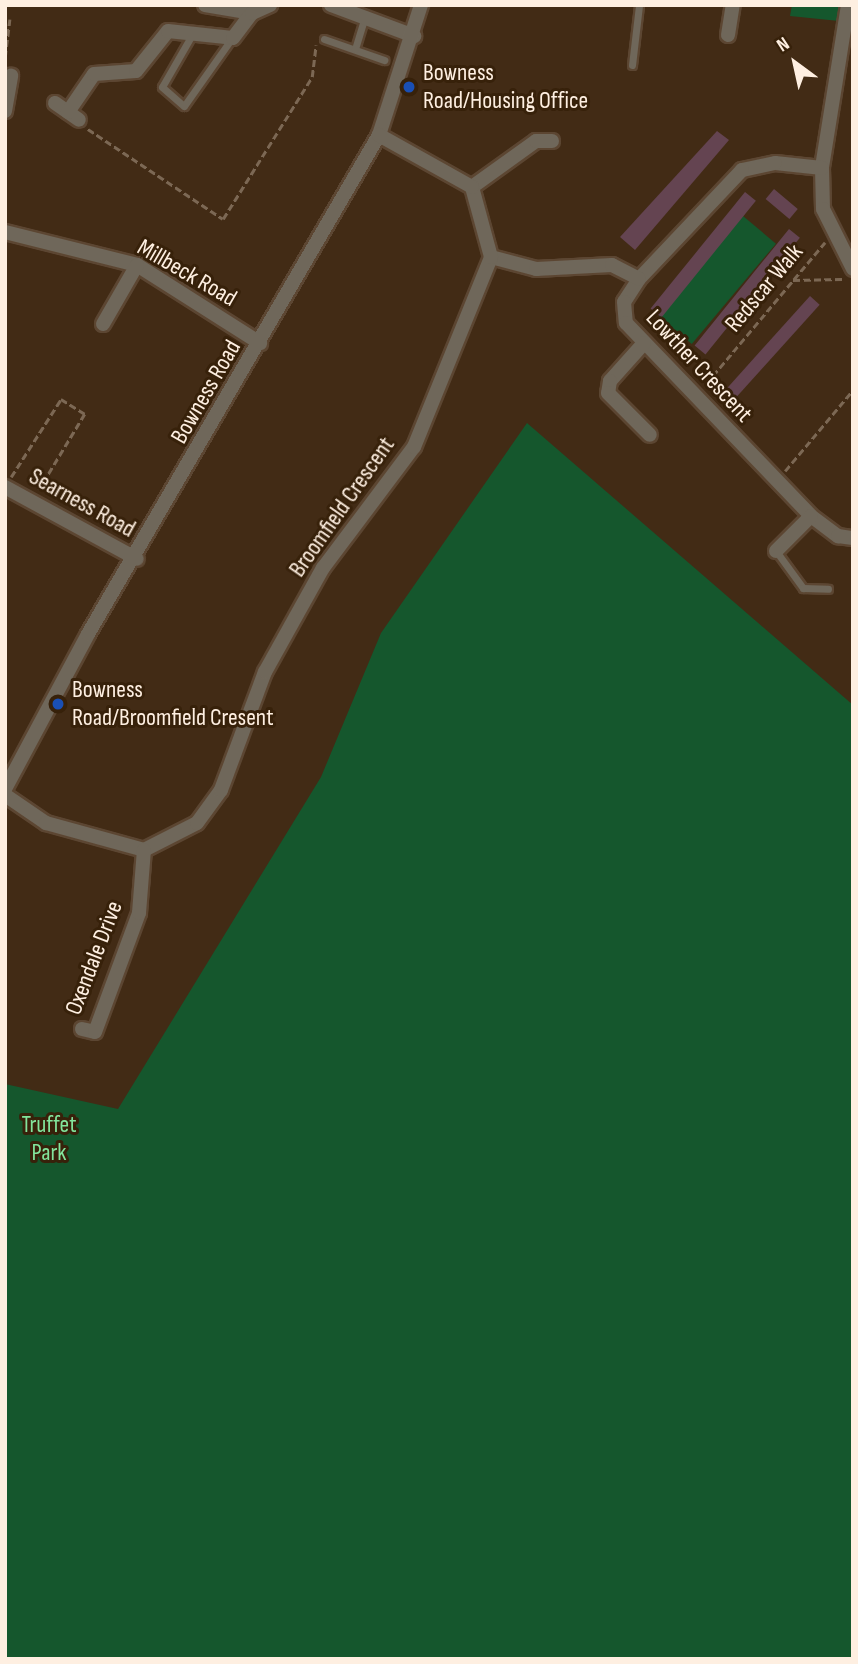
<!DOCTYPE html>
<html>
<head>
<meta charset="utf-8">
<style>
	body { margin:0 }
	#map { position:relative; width:858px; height:1664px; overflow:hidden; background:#422b15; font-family:"Sofia Sans Condensed",sans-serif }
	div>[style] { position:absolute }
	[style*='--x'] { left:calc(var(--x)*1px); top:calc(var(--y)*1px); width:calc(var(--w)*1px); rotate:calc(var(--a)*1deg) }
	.green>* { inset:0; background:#15572d; transform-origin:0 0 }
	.building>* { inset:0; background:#644451; transform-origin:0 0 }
	.path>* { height:2.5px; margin-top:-1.25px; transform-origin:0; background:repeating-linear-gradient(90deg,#7c6854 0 7px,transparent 0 10.5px) }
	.roads { filter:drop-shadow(2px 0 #5c4632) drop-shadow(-2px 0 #5c4632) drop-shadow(0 2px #5c4632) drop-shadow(0 -2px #5c4632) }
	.lane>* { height:7px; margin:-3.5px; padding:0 3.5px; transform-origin:3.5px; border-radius:3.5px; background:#6f675a }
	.street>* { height:14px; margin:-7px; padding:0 7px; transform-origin:7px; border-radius:7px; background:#6f675a }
	.dots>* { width:19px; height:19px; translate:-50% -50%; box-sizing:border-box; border:4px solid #37210a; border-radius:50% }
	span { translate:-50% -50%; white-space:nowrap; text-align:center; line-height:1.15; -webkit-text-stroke:6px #37210a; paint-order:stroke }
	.poi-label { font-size:24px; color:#feefe1 }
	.left { translate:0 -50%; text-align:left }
	.street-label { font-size:24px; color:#feefe1 }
	.park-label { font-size:24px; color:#82e59c }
	.frame { position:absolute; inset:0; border:7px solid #feefe1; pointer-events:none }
	.north { position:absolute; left:760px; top:28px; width:70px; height:70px; -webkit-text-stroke:5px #37210a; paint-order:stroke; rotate:327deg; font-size:19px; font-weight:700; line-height:28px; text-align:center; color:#feefe1 }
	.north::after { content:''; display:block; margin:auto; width:24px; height:32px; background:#feefe1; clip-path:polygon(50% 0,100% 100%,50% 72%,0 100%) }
</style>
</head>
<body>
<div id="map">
	<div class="green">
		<div style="clip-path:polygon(792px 5px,841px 5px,839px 21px,790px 16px)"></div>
		<div style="left:743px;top:216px;width:43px;height:131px;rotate:40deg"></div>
		<div style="clip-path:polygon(527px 423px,853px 705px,853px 1659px,5px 1659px,5px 1084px,118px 1109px,321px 777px,381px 633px)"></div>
	</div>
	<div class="building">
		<div style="clip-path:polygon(717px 131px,729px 140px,635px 250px,620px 237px)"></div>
		<div style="left:774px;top:189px;width:31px;height:13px;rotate:40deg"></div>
		<div style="left:745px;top:192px;width:14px;height:150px;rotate:39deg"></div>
		<div style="left:789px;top:229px;width:14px;height:150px;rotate:39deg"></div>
		<div style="left:810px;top:296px;width:13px;height:126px;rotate:42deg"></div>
	</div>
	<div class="path">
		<div style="--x:5;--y:57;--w:38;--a:-83"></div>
		<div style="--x:88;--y:129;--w:162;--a:33.7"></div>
		<div style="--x:223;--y:219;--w:168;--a:-57.9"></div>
		<div style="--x:312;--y:77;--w:32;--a:-83"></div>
		<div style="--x:793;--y:280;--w:49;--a:-1.2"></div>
		<div style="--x:706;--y:384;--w:185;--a:-50"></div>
		<div style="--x:785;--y:471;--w:106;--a:-50"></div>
		<div style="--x:11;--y:477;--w:93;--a:-57.3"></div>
		<div style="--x:61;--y:399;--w:28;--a:32"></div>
		<div style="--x:85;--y:414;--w:89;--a:121.2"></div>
	</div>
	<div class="roads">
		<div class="lane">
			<div style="--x:193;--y:33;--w:62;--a:119.9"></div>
			<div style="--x:162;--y:87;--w:29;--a:41"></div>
			<div style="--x:184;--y:106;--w:83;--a:-54.8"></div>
			<div style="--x:324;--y:39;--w:64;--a:19.3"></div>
			<div style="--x:355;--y:49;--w:34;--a:-73"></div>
			<div style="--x:632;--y:65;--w:60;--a:-83.3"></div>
			<div style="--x:776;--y:551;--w:46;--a:53.9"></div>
			<div style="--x:803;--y:588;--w:25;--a:2"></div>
		</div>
		<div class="street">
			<div style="--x:205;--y:5;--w:48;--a:9.7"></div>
			<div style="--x:331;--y:5;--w:89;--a:20.5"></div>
			<div style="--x:848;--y:5;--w:165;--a:99.1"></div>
			<div style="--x:822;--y:168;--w:41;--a:88.6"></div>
			<div style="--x:823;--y:209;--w:67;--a:63.4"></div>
			<div style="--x:728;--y:35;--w:30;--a:-81"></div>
			<div style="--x:55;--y:103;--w:29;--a:35"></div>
			<div style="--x:5;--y:111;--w:36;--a:-80"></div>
			<div style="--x:68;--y:112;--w:46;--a:-55.6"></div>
			<div style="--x:94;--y:74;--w:42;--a:-4.1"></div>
			<div style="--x:136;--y:71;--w:51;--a:-51.3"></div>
			<div style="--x:168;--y:31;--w:65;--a:6.1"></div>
			<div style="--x:233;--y:38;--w:31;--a:-53"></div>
			<div style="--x:252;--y:13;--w:20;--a:-24"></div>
			<div style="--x:822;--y:168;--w:47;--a:-173.9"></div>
			<div style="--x:775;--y:163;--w:34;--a:168"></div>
			<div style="--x:742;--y:170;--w:150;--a:133.4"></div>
			<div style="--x:639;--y:279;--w:27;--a:123"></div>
			<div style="--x:624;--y:302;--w:21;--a:85"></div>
			<div style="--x:626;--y:323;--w:267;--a:46.2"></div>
			<div style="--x:811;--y:516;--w:34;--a:37"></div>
			<div style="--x:838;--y:536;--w:15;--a:8"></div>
			<div style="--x:472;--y:187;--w:79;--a:-35.7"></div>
			<div style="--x:536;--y:141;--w:16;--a:0"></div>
			<div style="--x:5;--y:232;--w:136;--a:14"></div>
			<div style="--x:137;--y:265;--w:146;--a:32.4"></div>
			<div style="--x:491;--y:257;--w:47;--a:14.9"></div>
			<div style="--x:536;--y:269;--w:76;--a:-3"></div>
			<div style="--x:612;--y:265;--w:30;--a:27"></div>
			<div style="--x:103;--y:324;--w:68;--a:-60"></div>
			<div style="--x:644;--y:343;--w:51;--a:131.8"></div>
			<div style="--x:610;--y:381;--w:12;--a:99"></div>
			<div style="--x:608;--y:393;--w:59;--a:45"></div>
			<div style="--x:5;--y:487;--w:150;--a:28.6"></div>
			<div style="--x:776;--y:551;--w:49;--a:-45"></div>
			<div style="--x:5;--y:789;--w:176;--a:-61.8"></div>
			<div style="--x:88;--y:634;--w:578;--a:-59.75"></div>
			<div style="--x:379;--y:135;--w:137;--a:-72.1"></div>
			<div style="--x:5;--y:795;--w:50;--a:34.3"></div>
			<div style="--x:46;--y:823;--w:102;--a:15.4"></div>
			<div style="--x:144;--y:850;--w:59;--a:-27"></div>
			<div style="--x:197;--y:823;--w:41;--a:-54"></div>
			<div style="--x:221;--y:790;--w:126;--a:-69.6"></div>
			<div style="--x:265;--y:672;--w:119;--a:-60.9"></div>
			<div style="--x:323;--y:568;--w:151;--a:-53.1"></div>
			<div style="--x:414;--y:447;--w:205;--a:-67.9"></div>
			<div style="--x:491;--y:257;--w:73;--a:-105.2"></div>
			<div style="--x:472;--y:187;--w:107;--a:-150.8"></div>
			<div style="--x:82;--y:1029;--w:13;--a:13"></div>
			<div style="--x:95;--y:1032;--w:127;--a:-69.7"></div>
			<div style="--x:139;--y:913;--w:63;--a:-85.5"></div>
		</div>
	</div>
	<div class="dots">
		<div style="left:409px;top:87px;background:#1a4fb4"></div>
		<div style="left:58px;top:704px;background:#1a4fb4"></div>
	</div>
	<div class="poi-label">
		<span class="left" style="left:423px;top:87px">Bowness<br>Road/Housing Office</span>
		<span class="left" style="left:72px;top:704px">Bowness<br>Road/Broomfield Cresent</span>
	</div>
	<div class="street-label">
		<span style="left:187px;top:273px;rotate:30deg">Millbeck Road</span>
		<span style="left:764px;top:288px;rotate:-50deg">Redscar Walk</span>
		<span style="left:699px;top:366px;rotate:47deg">Lowther Crescent</span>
		<span style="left:206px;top:392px;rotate:-60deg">Bowness Road</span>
		<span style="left:82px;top:503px;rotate:29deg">Searness Road</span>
		<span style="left:342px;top:507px;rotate:-55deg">Broomfield Crescent</span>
		<span style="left:94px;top:958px;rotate:-69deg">Oxendale Drive</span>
	</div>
	<div class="park-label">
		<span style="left:49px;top:1139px">Truffet<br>Park</span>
	</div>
	<div class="frame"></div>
	<div class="north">N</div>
</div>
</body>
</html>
